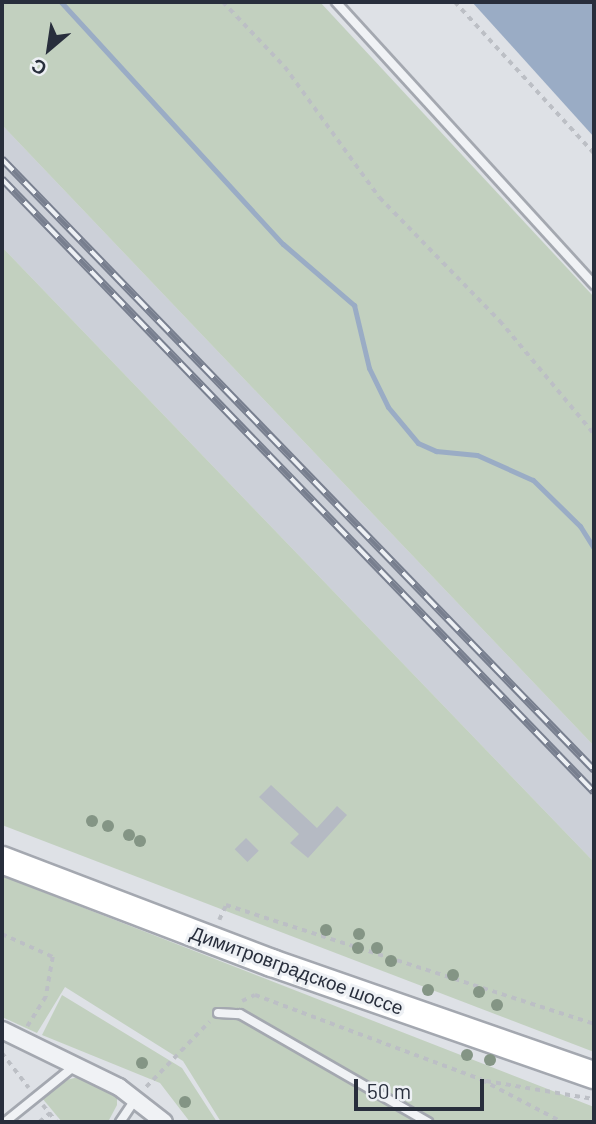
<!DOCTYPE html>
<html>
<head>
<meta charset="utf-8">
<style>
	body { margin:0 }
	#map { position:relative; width:596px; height:1124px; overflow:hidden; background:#dee1e6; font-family:Barlow,sans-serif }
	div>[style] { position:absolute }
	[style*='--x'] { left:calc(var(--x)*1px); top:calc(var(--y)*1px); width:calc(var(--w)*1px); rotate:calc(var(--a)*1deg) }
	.built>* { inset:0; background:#ccd0d8 }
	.green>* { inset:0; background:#c2d0bf }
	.water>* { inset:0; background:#9aacc5 }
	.stream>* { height:5px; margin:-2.5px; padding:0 2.5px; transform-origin:2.5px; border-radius:2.5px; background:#9aacc5 }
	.building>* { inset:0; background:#b5bac3; transform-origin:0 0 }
	.path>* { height:3.5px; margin-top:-1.75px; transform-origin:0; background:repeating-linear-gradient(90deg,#bcbfc5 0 5px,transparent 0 10px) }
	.roads { filter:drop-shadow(2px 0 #a4a8b0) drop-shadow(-2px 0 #a4a8b0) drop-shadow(0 2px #a4a8b0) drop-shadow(0 -2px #a4a8b0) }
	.service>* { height:8px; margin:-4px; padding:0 4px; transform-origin:4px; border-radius:4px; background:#f0f2f5 }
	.minor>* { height:16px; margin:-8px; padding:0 8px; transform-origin:8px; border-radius:8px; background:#f0f2f5 }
	.primary>* { height:26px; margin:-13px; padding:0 13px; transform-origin:13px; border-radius:13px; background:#fff }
	.rail>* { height:8px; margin-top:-4px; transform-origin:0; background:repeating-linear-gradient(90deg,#edf0f4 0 16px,#787f8f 0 32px); box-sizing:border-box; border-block:2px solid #787f8f }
	.trees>* { width:12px; height:12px; margin:-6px; border-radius:50%; background:#849585 }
	span { translate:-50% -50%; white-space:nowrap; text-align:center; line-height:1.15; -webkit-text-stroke:6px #edf0f4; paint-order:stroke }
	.street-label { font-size:19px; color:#282e3c }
	.frame { position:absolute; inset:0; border:4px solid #282e3c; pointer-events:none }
	.north { position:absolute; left:14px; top:14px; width:70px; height:70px; -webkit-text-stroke:5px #edf0f4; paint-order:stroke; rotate:209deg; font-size:19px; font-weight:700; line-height:28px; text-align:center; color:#282e3c }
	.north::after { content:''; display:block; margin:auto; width:24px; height:32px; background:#282e3c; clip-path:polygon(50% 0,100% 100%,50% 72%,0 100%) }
	.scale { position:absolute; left:354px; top:1079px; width:130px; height:32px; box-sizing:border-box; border:4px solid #282e3c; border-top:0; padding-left:9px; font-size:21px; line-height:24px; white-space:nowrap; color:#282e3c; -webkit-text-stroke:5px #edf0f4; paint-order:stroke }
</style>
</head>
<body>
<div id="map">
	<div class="built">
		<div style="clip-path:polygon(2px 125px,594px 746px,594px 862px,2px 247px)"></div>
	</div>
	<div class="green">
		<div style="clip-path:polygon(2px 2px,320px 2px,594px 297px,594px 746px,2px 125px)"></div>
		<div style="clip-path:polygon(2px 247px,594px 862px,594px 1052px,2px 825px)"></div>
		<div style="clip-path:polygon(2px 876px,594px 1107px,594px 1122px,221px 1122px,183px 1061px,65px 987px,37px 1033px,2px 1017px)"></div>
		<div style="clip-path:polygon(62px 995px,182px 1068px,217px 1122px,190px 1122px,160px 1083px,42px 1035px)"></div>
		<div style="clip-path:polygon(83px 1076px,117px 1094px,117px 1105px,108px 1122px,62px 1122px,42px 1098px,66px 1080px)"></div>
	</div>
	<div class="water">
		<div style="clip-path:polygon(472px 2px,594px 2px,594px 137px)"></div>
	</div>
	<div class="stream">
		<div style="--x:61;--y:2;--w:328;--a:47.5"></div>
		<div style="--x:283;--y:244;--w:94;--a:40.7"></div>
		<div style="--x:354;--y:305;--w:65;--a:76.6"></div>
		<div style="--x:369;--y:368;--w:43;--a:64"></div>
		<div style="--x:388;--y:407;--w:47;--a:50.2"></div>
		<div style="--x:418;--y:443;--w:20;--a:24"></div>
		<div style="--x:436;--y:451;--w:41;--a:5.6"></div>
		<div style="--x:477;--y:455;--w:61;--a:24.1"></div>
		<div style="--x:533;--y:480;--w:66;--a:44.4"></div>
		<div style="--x:580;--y:526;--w:26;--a:58"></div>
	</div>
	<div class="building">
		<div style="clip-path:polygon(271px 785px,317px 828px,337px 806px,347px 815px,308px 858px,290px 843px,299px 834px,259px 797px)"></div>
		<div style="left:246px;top:838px;width:18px;height:16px;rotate:45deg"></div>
	</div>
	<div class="path">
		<div style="--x:223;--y:2;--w:90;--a:46.4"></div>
		<div style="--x:285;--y:67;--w:162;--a:54.1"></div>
		<div style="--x:380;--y:198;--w:172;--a:45.7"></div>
		<div style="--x:500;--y:321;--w:147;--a:50.2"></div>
		<div style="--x:455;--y:2;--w:205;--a:47.4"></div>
		<div style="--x:219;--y:920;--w:17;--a:-65"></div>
		<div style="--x:226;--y:905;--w:387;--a:17.9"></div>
		<div style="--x:2;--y:934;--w:56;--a:24.3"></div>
		<div style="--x:53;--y:957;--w:41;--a:99.9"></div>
		<div style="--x:46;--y:997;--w:36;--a:122"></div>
		<div style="--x:242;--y:1001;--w:14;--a:-25"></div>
		<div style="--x:255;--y:995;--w:242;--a:20.5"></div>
		<div style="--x:482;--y:1080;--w:90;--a:27.7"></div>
		<div style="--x:2;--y:1053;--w:44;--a:52.4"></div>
		<div style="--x:486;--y:1081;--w:109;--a:9.5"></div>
		<div style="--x:146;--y:1087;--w:91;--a:-45.9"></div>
		<div style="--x:43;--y:1105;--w:22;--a:51"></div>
		<div style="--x:39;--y:1122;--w:14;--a:-39"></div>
	</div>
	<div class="roads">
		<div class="service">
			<div style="--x:336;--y:2;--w:383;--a:47.6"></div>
			<div style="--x:218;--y:1013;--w:22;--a:3"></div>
			<div style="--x:240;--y:1014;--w:217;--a:29.9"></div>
			<div style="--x:5;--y:1122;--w:91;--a:-38.8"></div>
			<div style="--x:120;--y:1122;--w:29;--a:-56"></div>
		</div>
		<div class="minor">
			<div style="--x:2;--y:1030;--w:130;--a:26"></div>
			<div style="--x:119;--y:1087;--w:57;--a:37.9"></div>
		</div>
		<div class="primary">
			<div style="--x:2;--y:860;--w:289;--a:20.9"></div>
			<div style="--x:272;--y:963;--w:341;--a:19.2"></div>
		</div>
	</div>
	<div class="rail">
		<div style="--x:2;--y:159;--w:851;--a:45.9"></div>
		<div style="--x:2;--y:179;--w:852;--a:46"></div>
	</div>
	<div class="trees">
		<div style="left:92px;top:821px"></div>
		<div style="left:108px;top:826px"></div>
		<div style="left:129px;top:835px"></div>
		<div style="left:140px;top:841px"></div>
		<div style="left:326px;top:930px"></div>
		<div style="left:359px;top:934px"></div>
		<div style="left:358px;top:948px"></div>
		<div style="left:377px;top:948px"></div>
		<div style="left:391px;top:961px"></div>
		<div style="left:453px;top:975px"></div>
		<div style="left:428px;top:990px"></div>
		<div style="left:479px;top:992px"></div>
		<div style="left:497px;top:1005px"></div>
		<div style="left:467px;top:1055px"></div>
		<div style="left:490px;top:1060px"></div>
		<div style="left:142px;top:1063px"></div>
		<div style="left:185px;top:1102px"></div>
	</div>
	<div class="street-label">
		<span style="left:297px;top:970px;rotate:20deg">Димитровградское шоссе</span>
	</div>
	<div class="frame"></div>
	<div class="north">С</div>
	<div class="scale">50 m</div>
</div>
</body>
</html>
